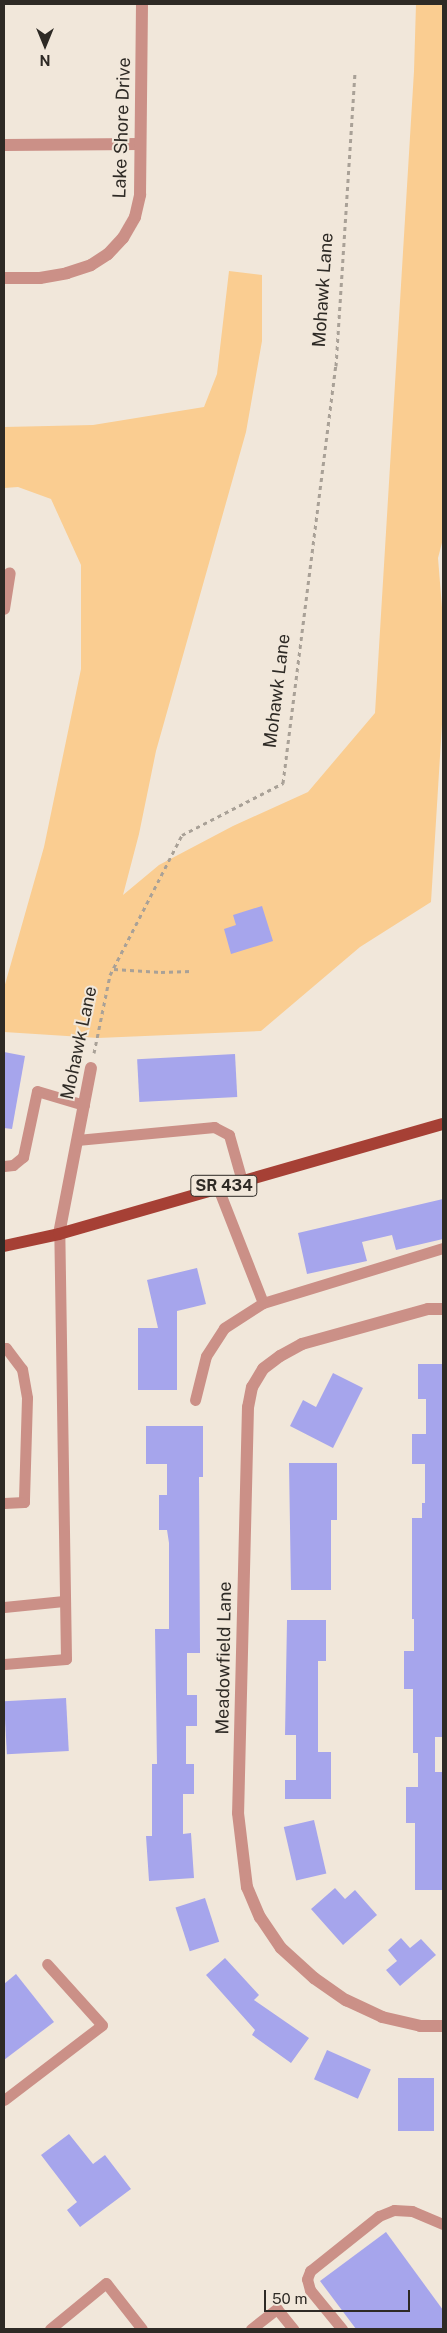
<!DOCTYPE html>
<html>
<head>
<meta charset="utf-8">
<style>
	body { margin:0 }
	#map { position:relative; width:447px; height:2333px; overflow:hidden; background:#f1e7da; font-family:"Public Sans",sans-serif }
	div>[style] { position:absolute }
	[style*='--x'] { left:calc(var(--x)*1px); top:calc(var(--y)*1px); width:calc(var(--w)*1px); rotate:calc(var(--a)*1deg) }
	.green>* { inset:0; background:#facd91 }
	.building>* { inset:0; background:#a6a5ec; transform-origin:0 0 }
	.path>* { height:3px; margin-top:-1.5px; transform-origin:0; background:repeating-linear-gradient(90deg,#a9a197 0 4px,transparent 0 8px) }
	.lane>* { height:11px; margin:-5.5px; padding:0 5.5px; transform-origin:5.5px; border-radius:5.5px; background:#cb9087 }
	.street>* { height:12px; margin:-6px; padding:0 6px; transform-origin:6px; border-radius:6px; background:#cb9087 }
	.primary>* { height:12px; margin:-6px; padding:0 6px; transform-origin:6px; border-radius:6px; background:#a64035 }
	span { translate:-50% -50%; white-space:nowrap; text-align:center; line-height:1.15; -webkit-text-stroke:4px #f1e7da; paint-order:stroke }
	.shield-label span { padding:1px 4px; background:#f1e7da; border:1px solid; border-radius:4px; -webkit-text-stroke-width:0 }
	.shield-label { font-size:16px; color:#2e2a25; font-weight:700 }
	.street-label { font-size:18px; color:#2e2a25 }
	.frame { position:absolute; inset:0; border:5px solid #2e2a25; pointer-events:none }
	.north { position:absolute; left:20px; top:20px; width:50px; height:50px; -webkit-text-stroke:4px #f1e7da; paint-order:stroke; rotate:180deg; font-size:14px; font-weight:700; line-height:20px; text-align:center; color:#2e2a25 }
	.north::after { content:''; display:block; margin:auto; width:18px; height:22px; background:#2e2a25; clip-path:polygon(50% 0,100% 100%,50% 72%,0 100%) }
	.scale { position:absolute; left:264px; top:2290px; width:146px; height:22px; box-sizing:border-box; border:2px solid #2e2a25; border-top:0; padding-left:6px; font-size:15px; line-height:18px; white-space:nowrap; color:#2e2a25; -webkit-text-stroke:4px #f1e7da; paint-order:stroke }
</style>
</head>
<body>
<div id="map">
	<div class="green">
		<div style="clip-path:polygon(416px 4px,443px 4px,443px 539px,438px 558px,443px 620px,443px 708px,431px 902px,360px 947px,261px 1031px,98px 1038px,4px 1032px,4px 988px,44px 847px,81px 669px,81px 565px,51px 499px,18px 487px,4px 488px,4px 427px,93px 425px,204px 407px,217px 374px,229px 271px,262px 275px,262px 341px,246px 432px,156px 751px,139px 834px,123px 895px,159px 865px,233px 826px,308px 792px,375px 713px,414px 71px)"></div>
	</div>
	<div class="building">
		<div style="clip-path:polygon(262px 906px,273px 941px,231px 954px,224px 929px,236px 925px,233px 915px)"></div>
		<div style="clip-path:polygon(4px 1052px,25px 1056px,12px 1129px,4px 1128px)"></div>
		<div style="left:235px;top:1054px;width:43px;height:98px;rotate:87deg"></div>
		<div style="clip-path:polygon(443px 1199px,443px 1239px,396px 1250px,392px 1235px,362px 1242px,367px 1261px,307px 1274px,298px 1233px)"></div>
		<div style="clip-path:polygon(197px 1268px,206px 1304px,177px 1311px,177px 1390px,138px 1390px,138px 1328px,158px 1328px,147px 1280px)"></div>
		<div style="clip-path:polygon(418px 1364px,443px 1364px,443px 1737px,435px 1737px,435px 1772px,443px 1772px,443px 1890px,415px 1890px,415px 1823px,406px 1823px,406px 1787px,418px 1787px,418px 1753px,413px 1753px,413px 1689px,404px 1689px,404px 1651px,414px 1651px,414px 1619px,412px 1619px,412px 1518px,422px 1518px,422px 1503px,425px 1503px,425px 1464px,412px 1464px,412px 1434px,426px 1434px,426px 1399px,418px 1399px)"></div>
		<div style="clip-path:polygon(333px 1373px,363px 1388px,333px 1448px,290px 1426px,303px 1400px,316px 1407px)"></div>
		<div style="clip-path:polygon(146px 1426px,203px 1426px,203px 1477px,199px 1477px,200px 1653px,187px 1653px,187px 1695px,197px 1695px,197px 1726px,186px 1726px,186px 1764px,194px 1764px,194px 1794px,183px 1794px,183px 1834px,191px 1833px,194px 1878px,149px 1881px,146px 1836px,152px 1836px,152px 1764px,157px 1764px,155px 1629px,169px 1629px,169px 1543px,167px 1530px,159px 1530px,159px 1495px,167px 1495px,167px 1464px,146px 1464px)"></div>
		<div style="clip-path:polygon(289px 1463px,337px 1463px,337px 1520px,331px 1520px,331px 1590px,291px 1590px)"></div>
		<div style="clip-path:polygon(287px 1620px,326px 1620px,326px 1661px,318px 1661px,318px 1752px,331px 1752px,331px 1799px,285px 1799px,285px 1780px,296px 1780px,296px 1735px,285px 1735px)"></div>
		<div style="left:66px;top:1698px;width:53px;height:62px;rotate:87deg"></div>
		<div style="left:314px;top:1820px;width:55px;height:31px;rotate:77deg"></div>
		<div style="clip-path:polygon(335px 1888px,345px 1899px,355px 1890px,377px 1915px,343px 1945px,311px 1909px)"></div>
		<div style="left:205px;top:1898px;width:46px;height:31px;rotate:72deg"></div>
		<div style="clip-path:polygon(401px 1938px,410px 1948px,421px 1939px,436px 1955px,400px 1986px,386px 1970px,397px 1961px,388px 1950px)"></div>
		<div style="clip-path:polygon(225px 1958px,259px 1995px,254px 2000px,309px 2038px,291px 2063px,252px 2035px,255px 2030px,206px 1975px)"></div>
		<div style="clip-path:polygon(16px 1974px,54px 2022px,4px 2060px,4px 1984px)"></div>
		<div style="left:327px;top:2050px;width:48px;height:32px;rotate:24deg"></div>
		<div style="left:398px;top:2078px;width:36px;height:53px"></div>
		<div style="clip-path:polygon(69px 2134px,93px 2164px,105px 2155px,131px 2189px,80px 2227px,67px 2210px,77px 2202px,41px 2155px)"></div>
		<div style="clip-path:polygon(386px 2232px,443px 2310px,443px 2329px,356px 2329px,320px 2281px)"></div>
	</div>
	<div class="path">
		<div style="--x:114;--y:969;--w:47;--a:3.7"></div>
		<div style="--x:161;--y:972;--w:30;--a:-2"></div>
		<div style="--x:94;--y:1053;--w:80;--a:-78.4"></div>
		<div style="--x:110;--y:975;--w:157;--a:-62.8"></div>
		<div style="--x:182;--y:835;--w:114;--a:-27.2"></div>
		<div style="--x:283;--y:783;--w:420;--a:-82.8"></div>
		<div style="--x:336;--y:366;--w:296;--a:-86.3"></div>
	</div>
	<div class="lane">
		<div style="--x:77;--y:1140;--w:138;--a:-5.4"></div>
		<div style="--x:214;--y:1127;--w:17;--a:28"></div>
		<div style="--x:229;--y:1135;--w:48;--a:74.2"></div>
		<div style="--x:4;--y:1166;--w:9;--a:-6"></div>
		<div style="--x:13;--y:1165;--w:13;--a:-39"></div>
		<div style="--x:23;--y:1157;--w:67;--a:-78"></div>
		<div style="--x:37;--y:1091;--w:49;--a:16.6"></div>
		<div style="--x:218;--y:1188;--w:123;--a:68.6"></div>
		<div style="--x:263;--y:1303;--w:188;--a:-17"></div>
		<div style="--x:4;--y:1349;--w:2;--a:-27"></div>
		<div style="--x:6;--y:1348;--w:26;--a:53"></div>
		<div style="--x:22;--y:1369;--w:29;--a:80"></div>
		<div style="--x:27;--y:1398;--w:104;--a:91.7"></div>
		<div style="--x:24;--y:1502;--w:20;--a:177"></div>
		<div style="--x:195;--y:1400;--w:45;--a:-76"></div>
		<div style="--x:206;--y:1356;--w:33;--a:-57"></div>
		<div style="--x:224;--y:1328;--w:46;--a:-32.7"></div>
		<div style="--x:4;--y:1607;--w:60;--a:-5.7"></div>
		<div style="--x:4;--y:1664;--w:62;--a:-4.6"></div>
		<div style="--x:66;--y:1659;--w:425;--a:-90.9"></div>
		<div style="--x:4;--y:2100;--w:123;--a:-37.4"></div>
		<div style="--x:102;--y:2025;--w:82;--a:-132"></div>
		<div style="--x:50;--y:2329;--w:72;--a:-39.4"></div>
		<div style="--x:106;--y:2283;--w:58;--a:52"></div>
		<div style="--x:251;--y:2329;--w:33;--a:-38"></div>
		<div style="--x:277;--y:2309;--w:26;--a:51"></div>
		<div style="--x:342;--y:2329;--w:50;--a:-129.4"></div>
		<div style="--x:310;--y:2290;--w:11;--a:-105"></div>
		<div style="--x:307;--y:2279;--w:9;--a:-69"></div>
		<div style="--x:310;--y:2271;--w:88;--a:-38.6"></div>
		<div style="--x:379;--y:2216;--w:16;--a:-22"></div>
		<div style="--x:394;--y:2210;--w:18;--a:3"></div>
		<div style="--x:412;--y:2211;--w:34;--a:23"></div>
	</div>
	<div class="street">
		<div style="--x:4;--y:145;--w:136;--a:-0.4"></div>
		<div style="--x:4;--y:278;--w:36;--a:0"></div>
		<div style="--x:40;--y:278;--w:27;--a:-10"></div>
		<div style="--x:67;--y:273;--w:25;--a:-18"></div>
		<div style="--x:91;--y:265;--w:20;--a:-33"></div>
		<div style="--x:108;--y:254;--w:22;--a:-47"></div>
		<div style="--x:123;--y:238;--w:24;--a:-60"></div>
		<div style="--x:135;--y:217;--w:23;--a:-77"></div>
		<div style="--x:140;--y:195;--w:191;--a:-89.4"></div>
		<div style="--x:4;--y:609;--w:36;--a:-81"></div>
		<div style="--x:59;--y:1234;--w:169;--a:-79.1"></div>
		<div style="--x:443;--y:1309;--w:15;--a:180"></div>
		<div style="--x:428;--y:1309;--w:131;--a:164.5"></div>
		<div style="--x:302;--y:1344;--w:25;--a:151"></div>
		<div style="--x:280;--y:1356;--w:21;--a:143"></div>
		<div style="--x:263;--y:1369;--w:21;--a:121"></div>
		<div style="--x:252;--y:1387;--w:20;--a:101"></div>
		<div style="--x:248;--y:1407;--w:406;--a:91.4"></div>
		<div style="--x:238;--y:1813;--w:75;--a:83.1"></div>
		<div style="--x:247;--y:1887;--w:33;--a:67"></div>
		<div style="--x:260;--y:1917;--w:37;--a:56"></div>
		<div style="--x:281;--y:1948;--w:45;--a:42.3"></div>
		<div style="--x:314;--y:1978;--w:39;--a:35"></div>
		<div style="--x:346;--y:2000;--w:40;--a:25"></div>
		<div style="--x:382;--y:2017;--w:39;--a:13"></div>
		<div style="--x:420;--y:2026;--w:23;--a:0"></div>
	</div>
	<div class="primary">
		<div style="--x:4;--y:1246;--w:56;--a:-12.3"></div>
		<div style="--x:59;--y:1234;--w:399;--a:-16"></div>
	</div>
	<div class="shield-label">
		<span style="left:224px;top:1186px">SR 434</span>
	</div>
	<div class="street-label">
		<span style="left:122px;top:128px;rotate:-88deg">Lake Shore Drive</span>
		<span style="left:323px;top:290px;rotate:-86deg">Mohawk Lane</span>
		<span style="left:277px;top:691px;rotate:-83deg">Mohawk Lane</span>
		<span style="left:79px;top:1043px;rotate:-78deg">Mohawk Lane</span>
		<span style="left:224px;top:1658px;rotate:-89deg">Meadowfield Lane</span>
	</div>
	<div class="frame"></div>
	<div class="north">N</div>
	<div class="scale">50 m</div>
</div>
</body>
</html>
